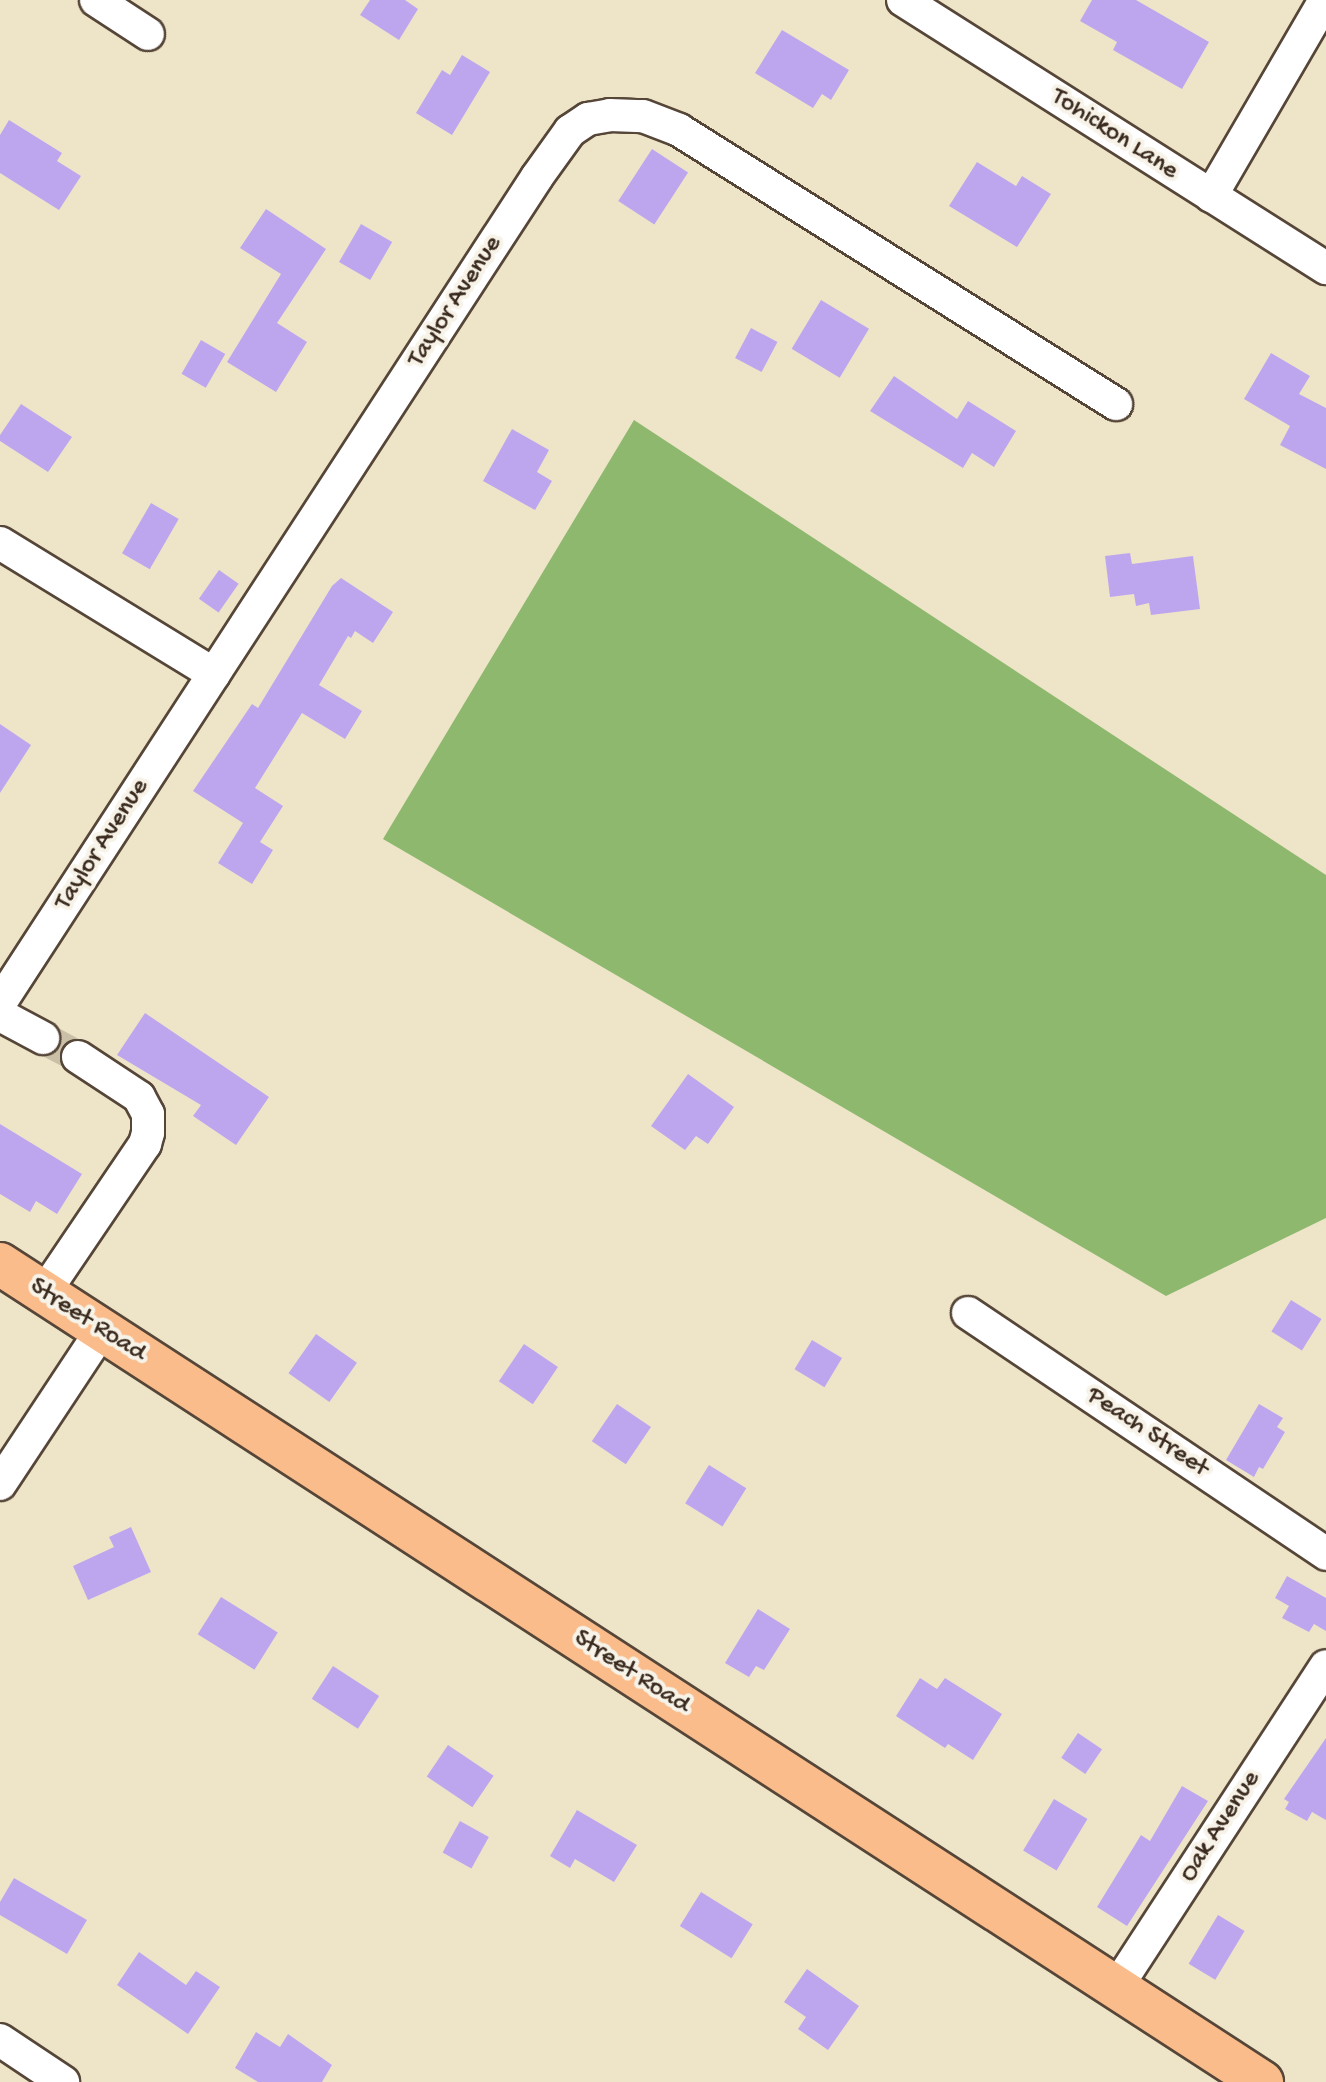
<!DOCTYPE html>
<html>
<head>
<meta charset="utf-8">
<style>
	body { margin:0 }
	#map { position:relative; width:1326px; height:2082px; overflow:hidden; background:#eee5c9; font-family:"Gochi Hand",sans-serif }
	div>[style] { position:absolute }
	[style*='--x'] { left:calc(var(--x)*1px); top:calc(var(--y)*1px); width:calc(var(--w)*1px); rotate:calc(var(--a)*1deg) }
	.forest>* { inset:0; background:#8db86e }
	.building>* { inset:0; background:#bea6ef; transform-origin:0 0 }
	.minor-tunnel>* { height:32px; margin-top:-16px; transform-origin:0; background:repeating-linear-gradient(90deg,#cac0a7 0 32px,transparent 0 48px) }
	.roads { filter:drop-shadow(2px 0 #564638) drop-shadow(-2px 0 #564638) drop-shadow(0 2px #564638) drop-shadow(0 -2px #564638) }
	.minor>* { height:32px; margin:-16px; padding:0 16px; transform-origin:16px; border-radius:16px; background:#fff }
	.major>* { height:42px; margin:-21px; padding:0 21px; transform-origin:21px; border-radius:21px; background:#f9bc8a }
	span { translate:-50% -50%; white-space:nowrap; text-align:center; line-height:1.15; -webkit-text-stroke:8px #f7f3e8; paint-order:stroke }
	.street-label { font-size:26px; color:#3b2a1e }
</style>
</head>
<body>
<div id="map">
	<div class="forest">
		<div style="clip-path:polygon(634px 420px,1326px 875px,1326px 1218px,1166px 1296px,383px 839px)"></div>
	</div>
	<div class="building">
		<div style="clip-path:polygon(370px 0,405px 0,418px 9px,399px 40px,360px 15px)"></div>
		<div style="clip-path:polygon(1092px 0,1136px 0,1209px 42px,1182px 89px,1113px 50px,1117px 42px,1080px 21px)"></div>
		<div style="clip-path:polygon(782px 30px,849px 70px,831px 100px,822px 94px,813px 108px,755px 73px)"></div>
		<div style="clip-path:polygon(462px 55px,490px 72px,452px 135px,416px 113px,442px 70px,450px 75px)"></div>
		<div style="clip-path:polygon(9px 120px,62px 153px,57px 161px,81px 176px,59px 210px,0 173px,0 135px)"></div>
		<div style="left:652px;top:149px;width:43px;height:62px;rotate:33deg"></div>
		<div style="clip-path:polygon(977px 162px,1016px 186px,1022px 176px,1051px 194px,1017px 247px,949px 206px)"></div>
		<div style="clip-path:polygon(266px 209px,326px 249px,277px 323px,307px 342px,276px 392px,227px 362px,281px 274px,240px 248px)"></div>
		<div style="left:361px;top:224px;width:36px;height:44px;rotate:30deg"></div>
		<div style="left:821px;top:300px;width:56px;height:57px;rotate:31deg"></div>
		<div style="left:751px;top:328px;width:30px;height:34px;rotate:28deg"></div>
		<div style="left:201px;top:340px;width:28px;height:39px;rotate:30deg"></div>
		<div style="clip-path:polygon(1271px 353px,1310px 376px,1299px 394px,1326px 408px,1326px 469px,1280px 445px,1290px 426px,1244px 399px)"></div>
		<div style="clip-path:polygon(894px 376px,957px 419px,968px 401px,1016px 431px,994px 467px,972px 453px,963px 468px,870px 411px)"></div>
		<div style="clip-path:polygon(21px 404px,72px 437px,48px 472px,0 441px,0 435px)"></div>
		<div style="clip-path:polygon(512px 429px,549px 450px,537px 472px,552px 481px,535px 510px,483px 481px)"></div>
		<div style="left:151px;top:503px;width:32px;height:58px;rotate:30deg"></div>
		<div style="clip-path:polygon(1130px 553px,1132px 564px,1193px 556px,1200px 609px,1151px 615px,1149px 603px,1136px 606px,1134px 594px,1110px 597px,1105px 556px)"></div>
		<div style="left:219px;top:570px;width:24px;height:35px;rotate:35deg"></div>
		<div style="clip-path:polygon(341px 578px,393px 612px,373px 643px,355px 631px,351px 638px,348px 636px,319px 685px,362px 711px,345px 739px,302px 713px,255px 788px,283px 806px,260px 842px,273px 850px,252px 884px,218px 863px,243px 823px,193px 791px,252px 704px,258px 708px,332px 586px)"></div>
		<div style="clip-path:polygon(0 724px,31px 745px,0 793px)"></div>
		<div style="clip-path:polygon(145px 1013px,269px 1097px,236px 1145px,193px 1116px,201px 1105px,117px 1055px)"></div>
		<div style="clip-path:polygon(688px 1074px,734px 1107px,708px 1144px,696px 1136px,685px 1150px,651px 1126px)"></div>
		<div style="clip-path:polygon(0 1124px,82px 1174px,57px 1214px,36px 1201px,30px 1212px,0 1194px)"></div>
		<div style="left:1291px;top:1300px;width:36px;height:37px;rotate:32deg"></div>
		<div style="left:316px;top:1334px;width:50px;height:48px;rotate:35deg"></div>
		<div style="left:812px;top:1340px;width:35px;height:34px;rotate:31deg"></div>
		<div style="left:524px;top:1344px;width:41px;height:45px;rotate:34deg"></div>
		<div style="left:617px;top:1404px;width:41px;height:45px;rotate:34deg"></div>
		<div style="clip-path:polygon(1259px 1404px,1283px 1418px,1277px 1427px,1285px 1432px,1263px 1469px,1259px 1467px,1254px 1477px,1226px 1460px)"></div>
		<div style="left:709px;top:1465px;width:44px;height:45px;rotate:32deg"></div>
		<div style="clip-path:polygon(131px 1527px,151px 1572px,88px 1600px,73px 1566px,114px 1547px,109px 1537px)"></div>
		<div style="clip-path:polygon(1287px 1576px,1326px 1598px,1326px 1631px,1314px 1624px,1309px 1632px,1282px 1618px,1289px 1606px,1275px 1598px)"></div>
		<div style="left:221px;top:1597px;width:67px;height:44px;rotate:32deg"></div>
		<div style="clip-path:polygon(758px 1609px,790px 1629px,764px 1670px,756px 1666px,749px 1677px,725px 1663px)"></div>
		<div style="left:333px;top:1666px;width:55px;height:39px;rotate:33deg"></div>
		<div style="clip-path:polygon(920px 1678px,937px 1689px,945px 1678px,1002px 1714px,973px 1760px,948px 1744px,945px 1748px,896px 1716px)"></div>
		<div style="left:1078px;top:1733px;width:29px;height:30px;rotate:34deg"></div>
		<div style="clip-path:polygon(1326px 1738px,1326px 1820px,1312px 1812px,1307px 1821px,1285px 1809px,1289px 1802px,1284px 1799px)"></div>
		<div style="left:448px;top:1745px;width:55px;height:38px;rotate:34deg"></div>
		<div style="clip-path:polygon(1182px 1786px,1208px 1801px,1127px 1926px,1097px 1907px,1141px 1835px,1150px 1841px)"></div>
		<div style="left:1054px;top:1799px;width:39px;height:60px;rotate:31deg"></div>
		<div style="clip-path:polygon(577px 1810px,637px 1845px,614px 1882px,575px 1859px,570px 1868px,550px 1856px)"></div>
		<div style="left:460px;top:1821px;width:33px;height:36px;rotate:29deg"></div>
		<div style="clip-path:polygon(14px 1878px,87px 1920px,67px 1954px,0 1915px,0 1902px)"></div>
		<div style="left:701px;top:1892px;width:61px;height:40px;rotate:32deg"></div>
		<div style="left:1218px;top:1915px;width:31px;height:57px;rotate:31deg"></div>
		<div style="clip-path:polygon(139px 1952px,186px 1985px,196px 1971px,220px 1987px,188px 2034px,117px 1985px)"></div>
		<div style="clip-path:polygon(807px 1969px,859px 2006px,828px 2050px,798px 2029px,806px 2017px,784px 2002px)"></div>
		<div style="clip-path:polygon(256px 2032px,280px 2047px,288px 2034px,332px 2065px,322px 2082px,258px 2082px,235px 2068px)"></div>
	</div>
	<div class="minor-tunnel">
		<div style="--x:43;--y:1038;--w:40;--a:28"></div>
	</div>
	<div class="roads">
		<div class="minor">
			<div style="--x:96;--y:0;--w:62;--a:33.2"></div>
			<div style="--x:903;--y:0;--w:501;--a:32.36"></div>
			<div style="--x:1211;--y:196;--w:227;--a:-59.8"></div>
			<div style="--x:0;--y:543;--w:251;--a:31.5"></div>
			<div style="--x:0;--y:1003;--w:985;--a:-56.97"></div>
			<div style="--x:537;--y:177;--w:57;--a:-54.3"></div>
			<div style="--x:570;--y:131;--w:22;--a:-34"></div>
			<div style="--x:588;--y:119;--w:22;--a:-10"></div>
			<div style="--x:610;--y:115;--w:33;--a:2"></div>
			<div style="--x:643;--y:116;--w:39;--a:21"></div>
			<div style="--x:679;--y:130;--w:516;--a:32.09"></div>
			<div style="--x:0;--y:1015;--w:49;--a:28.1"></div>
			<div style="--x:44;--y:1293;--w:180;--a:-55.9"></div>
			<div style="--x:145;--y:1144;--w:11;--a:-75"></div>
			<div style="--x:148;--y:1133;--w:19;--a:-90"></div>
			<div style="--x:148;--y:1114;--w:19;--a:-118"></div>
			<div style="--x:139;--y:1097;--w:73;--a:-146.7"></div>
			<div style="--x:968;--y:1313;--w:432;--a:33.9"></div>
			<div style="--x:0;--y:1484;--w:185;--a:-56.5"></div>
			<div style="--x:1116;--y:1988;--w:384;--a:-56.9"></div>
			<div style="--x:0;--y:2040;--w:76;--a:33.7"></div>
		</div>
		<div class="major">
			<div style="--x:0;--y:1264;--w:1504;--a:32.95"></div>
		</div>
	</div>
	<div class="street-label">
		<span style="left:1114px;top:135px;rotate:33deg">Tohickon Lane</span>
		<span style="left:456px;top:302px;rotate:-57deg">Taylor Avenue</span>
		<span style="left:103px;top:845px;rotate:-57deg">Taylor Avenue</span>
		<span style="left:87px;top:1321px;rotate:33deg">Street Road</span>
		<span style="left:1147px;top:1433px;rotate:34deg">Peach Street</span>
		<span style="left:631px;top:1673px;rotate:33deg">Street Road</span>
		<span style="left:1221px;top:1827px;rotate:-57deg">Oak Avenue</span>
	</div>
</div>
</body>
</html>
